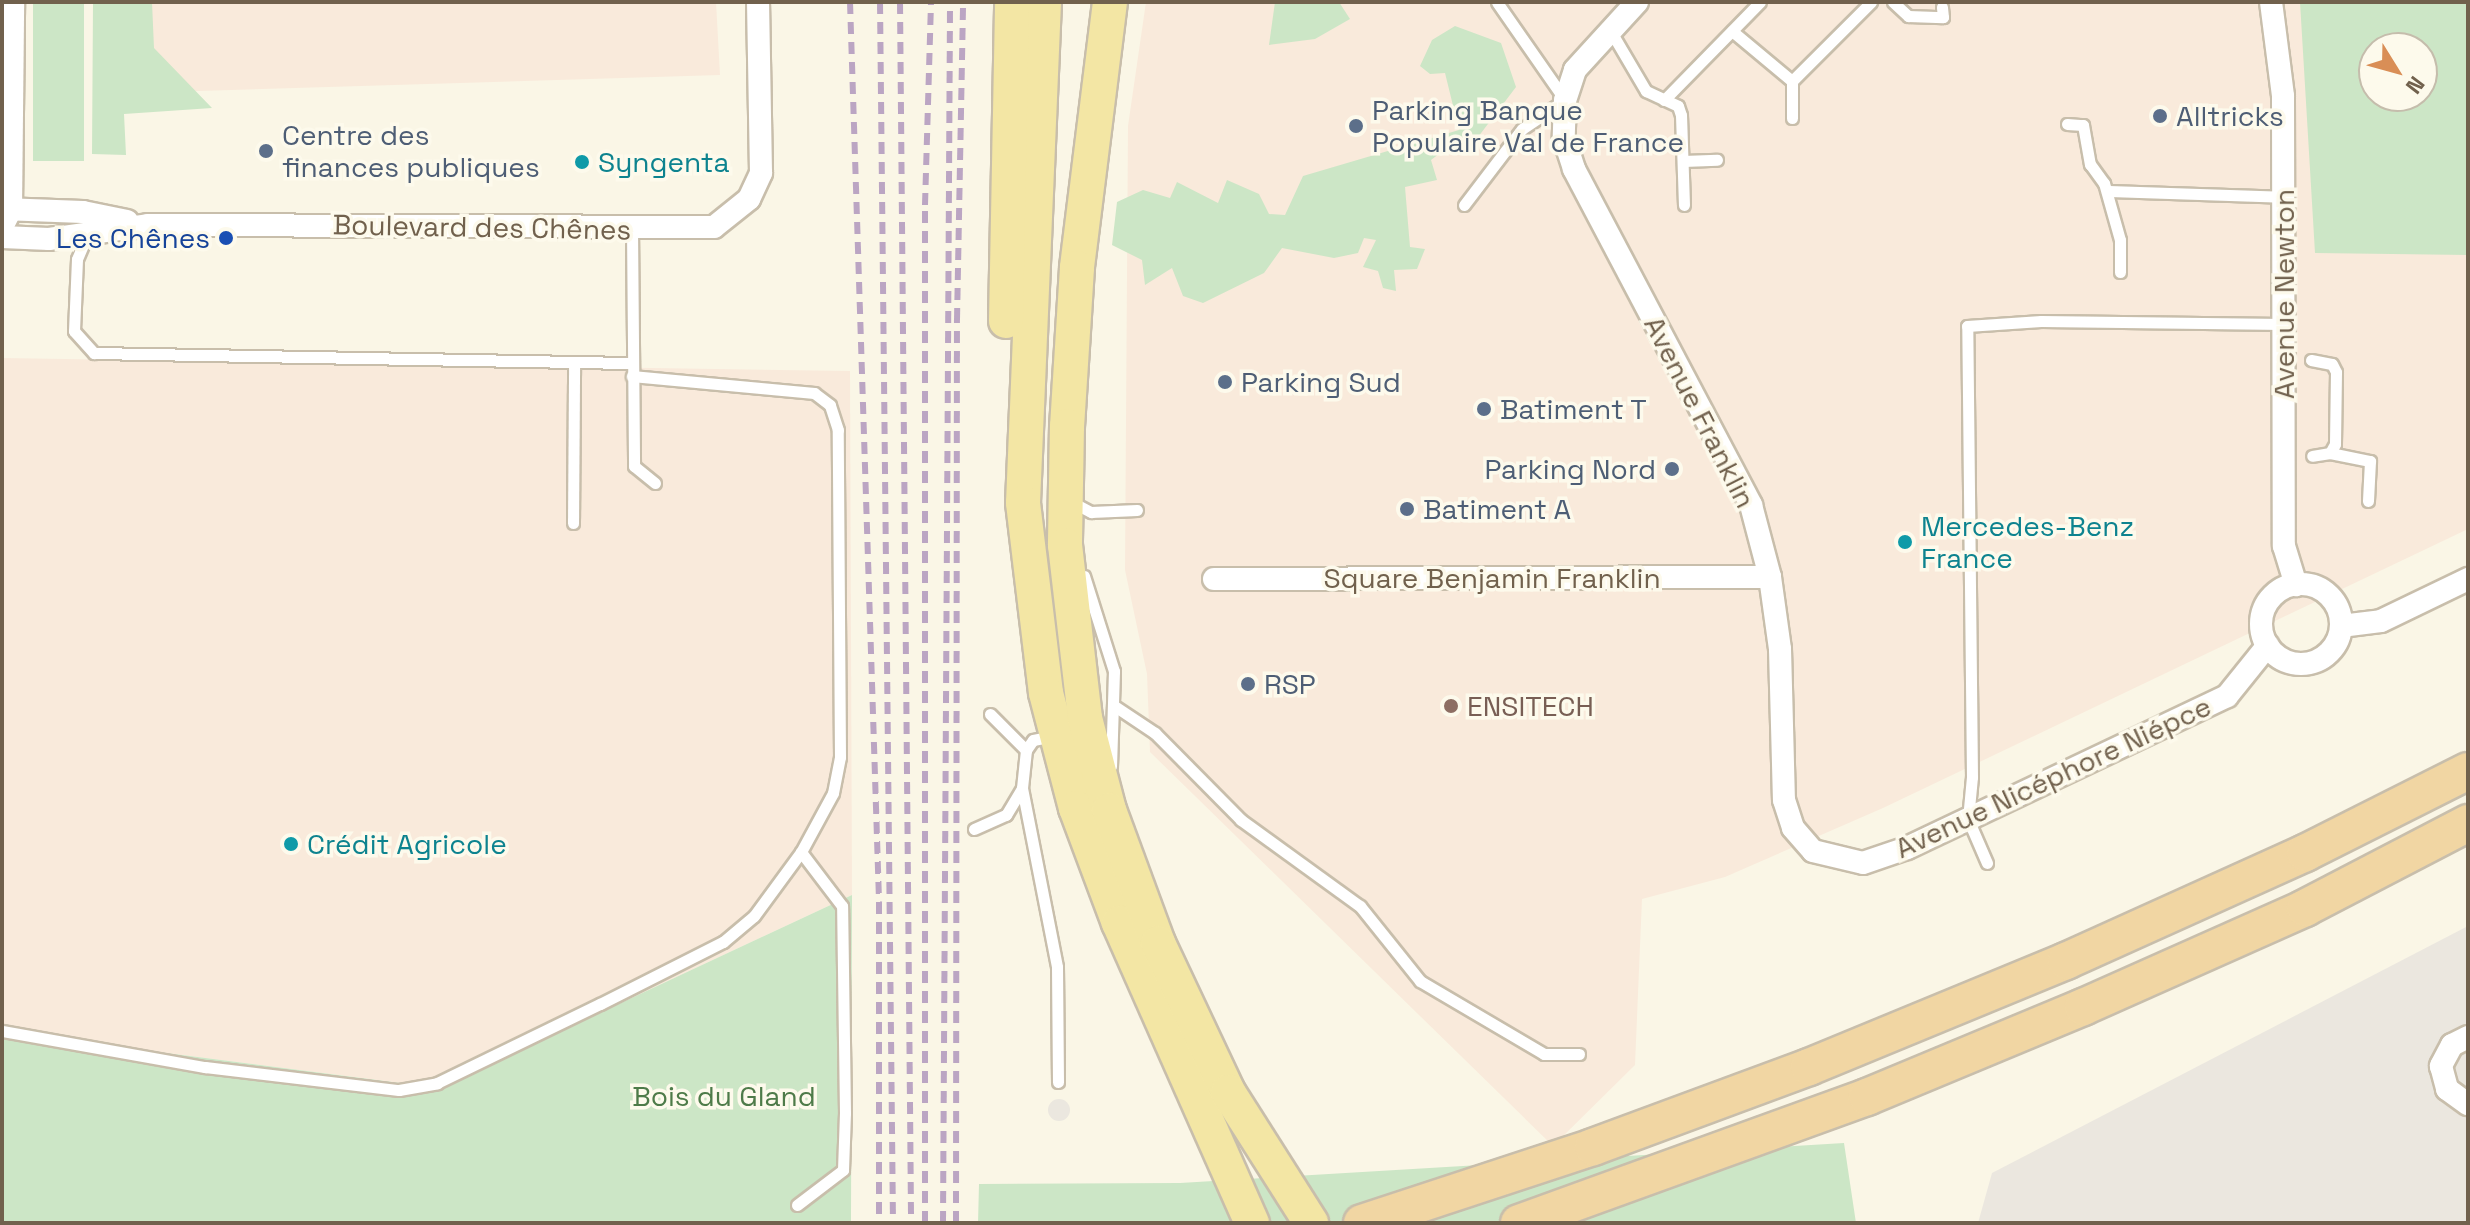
<!DOCTYPE html>
<html>
<head>
<meta charset="utf-8">
<style>
	body { margin:0 }
	#map { position:relative; width:2470px; height:1225px; overflow:hidden; background:#faf6e6; font-family:"Space Grotesk",sans-serif }
	div>[style] { position:absolute }
	[style*='--x'] { left:calc(var(--x)*1px); top:calc(var(--y)*1px); width:calc(var(--w)*1px); rotate:calc(var(--a)*1deg) }
	.commercial>* { inset:0; background:#f9eadb }
	.industrial>* { inset:0; background:#ebe7df }
	.round { border-radius:50% }
	.green>* { inset:0; background:#cce6c6; transform-origin:0 0 }
	.roads { filter:drop-shadow(2px 0 #c8beab) drop-shadow(-2px 0 #c8beab) drop-shadow(0 2px #c8beab) drop-shadow(0 -2px #c8beab) }
	.service>* { height:11px; margin:-5.5px; padding:0 5.5px; transform-origin:5.5px; border-radius:5.5px; background:#fff }
	.minor>* { height:22px; margin:-11px; padding:0 11px; transform-origin:11px; border-radius:11px; background:#fff }
	.minor>.ring { margin:-11px; padding:0; box-sizing:content-box; background:none; border:22px solid #fff; border-radius:50% }
	.primary>* { height:34px; margin:-17px; padding:0 17px; transform-origin:17px; border-radius:17px; background:#f3e6a4 }
	.trunk>* { height:36px; margin:-18px; padding:0 18px; transform-origin:18px; border-radius:18px; background:#f1d6a3 }
	.rail>* { height:6px; margin-top:-3px; transform-origin:0; background:repeating-linear-gradient(90deg,#bba5c3 0 12px,transparent 0 20px) }
	.dots>* { width:22px; height:22px; translate:-50% -50%; box-sizing:border-box; border:4px solid #fdfaec; border-radius:50% }
	span { translate:-50% -50%; white-space:nowrap; text-align:center; line-height:1.15; -webkit-text-stroke:7px #fdfaec; paint-order:stroke }
	.service-label { font-size:28px; color:#4e5e75 }
	.left { translate:0 -50%; text-align:left }
	.right { translate:-100% -50%; text-align:right }
	.culture-label { font-size:28px; color:#0d838f }
	.street-label { font-size:28px; color:#71614d }
	.transit-label { font-size:28px; color:#164399 }
	.education-label { font-size:28px; color:#785e54 }
	.park-label { font-size:28px; color:#4e7b49 }
	.frame { position:absolute; inset:0; border:4px solid #71614d; pointer-events:none }
	.north { position:absolute; left:2358px; top:32px; width:80px; height:80px; box-sizing:border-box; background:#fdfaec; border:2px solid #c5bdac; border-radius:50%; rotate:127deg; font-size:22px; font-weight:700; line-height:32px; text-align:center; color:#71614d }
	.north::after { content:''; display:block; margin:auto; width:28px; height:36px; background:#d98e56; clip-path:polygon(50% 0,100% 100%,50% 72%,0 100%) }
</style>
</head>
<body>
<div id="map">
	<div class="commercial">
		<div style="clip-path:polygon(99px 2px,716px 2px,720px 75px,99px 94px)"></div>
		<div style="clip-path:polygon(evenodd,1146px 2px,2468px 2px,2468px 529px,1883px 808px,1725px 877px,1642px 899px,1635px 1065px,1553px 1146px,1150px 752px,1147px 674px,1125px 570px,1128px 126px,1146px 2px,2374px 48px,2422px 48px,2422px 96px,2374px 96px,2374px 48px)"></div>
		<div style="clip-path:polygon(2px 358px,850px 371px,852px 895px,439px 1088px,2px 1032px)"></div>
	</div>
	<div class="industrial">
		<div style="clip-path:polygon(2468px 926px,2468px 1223px,1978px 1223px,1992px 1173px)"></div>
		<div class="round" style="left:1048px;top:1099px;width:22px;height:22px"></div>
	</div>
	<div class="green">
		<div style="left:33px;top:2px;width:51px;height:159px"></div>
		<div style="clip-path:polygon(93px 2px,152px 2px,154px 48px,212px 108px,124px 114px,126px 155px,92px 154px)"></div>
		<div style="clip-path:polygon(1275px 2px,1339px 2px,1350px 19px,1315px 39px,1269px 45px)"></div>
		<div style="clip-path:polygon(evenodd,2300px 2px,2468px 2px,2468px 255px,2315px 253px,2300px 2px,2422px 48px,2422px 96px,2374px 96px,2374px 48px,2422px 48px)"></div>
		<div style="clip-path:polygon(1455px 26px,1501px 43px,1516px 87px,1472px 145px,1444px 150px,1431px 160px,1437px 180px,1405px 187px,1410px 247px,1425px 249px,1417px 269px,1394px 270px,1396px 291px,1383px 288px,1378px 271px,1363px 267px,1376px 240px,1364px 238px,1358px 253px,1334px 258px,1282px 248px,1264px 273px,1203px 303px,1183px 296px,1172px 268px,1145px 285px,1142px 260px,1112px 245px,1117px 202px,1143px 190px,1170px 198px,1177px 182px,1218px 203px,1227px 180px,1259px 194px,1269px 214px,1285px 215px,1303px 176px,1459px 130px,1445px 73px,1430px 74px,1420px 66px,1432px 40px)"></div>
		<div style="clip-path:polygon(852px 895px,851px 1223px,2px 1223px,2px 1032px,439px 1088px)"></div>
		<div style="clip-path:polygon(1844px 1143px,1856px 1223px,978px 1223px,979px 1184px,1180px 1183px)"></div>
	</div>
	<div class="roads">
		<div class="service">
			<div style="--x:1893;--y:2;--w:21;--a:43"></div>
			<div style="--x:1908;--y:16;--w:35;--a:2"></div>
			<div style="--x:1943;--y:17;--w:10;--a:-96"></div>
			<div style="--x:1610;--y:30;--w:71;--a:59.5"></div>
			<div style="--x:1646;--y:91;--w:35;--a:25"></div>
			<div style="--x:1678;--y:106;--w:9;--a:72"></div>
			<div style="--x:1681;--y:115;--w:90;--a:88.1"></div>
			<div style="--x:1732;--y:31;--w:78;--a:39.8"></div>
			<div style="--x:1664;--y:100;--w:137;--a:-45.6"></div>
			<div style="--x:1792;--y:118;--w:37;--a:-90"></div>
			<div style="--x:1792;--y:81;--w:112;--a:-45"></div>
			<div style="--x:2067;--y:124;--w:16;--a:4"></div>
			<div style="--x:2083;--y:125;--w:40;--a:80"></div>
			<div style="--x:2090;--y:164;--w:24;--a:54"></div>
			<div style="--x:2104;--y:183;--w:59;--a:74.3"></div>
			<div style="--x:2120;--y:240;--w:32;--a:90"></div>
			<div style="--x:1683;--y:161;--w:34;--a:-2"></div>
			<div style="--x:2107;--y:191;--w:177;--a:1.9"></div>
			<div style="--x:1464;--y:205;--w:96;--a:-52.7"></div>
			<div style="--x:1522;--y:129;--w:52;--a:-34"></div>
			<div style="--x:1565;--y:100;--w:119;--a:-124.8"></div>
			<div style="--x:632;--y:228;--w:238;--a:89.5"></div>
			<div style="--x:634;--y:466;--w:27;--a:39"></div>
			<div style="--x:88;--y:233;--w:28;--a:113"></div>
			<div style="--x:77;--y:259;--w:72;--a:92.4"></div>
			<div style="--x:74;--y:331;--w:30;--a:48"></div>
			<div style="--x:94;--y:353;--w:537;--a:1.07"></div>
			<div style="--x:2311;--y:360;--w:21;--a:11"></div>
			<div style="--x:2332;--y:364;--w:9;--a:63"></div>
			<div style="--x:2336;--y:372;--w:72;--a:90.8"></div>
			<div style="--x:2335;--y:444;--w:10;--a:119"></div>
			<div style="--x:2330;--y:453;--w:18;--a:171"></div>
			<div style="--x:2330;--y:453;--w:41;--a:11.3"></div>
			<div style="--x:2370;--y:461;--w:40;--a:92.9"></div>
			<div style="--x:1070;--y:501;--w:24;--a:28"></div>
			<div style="--x:1091;--y:512;--w:46;--a:-2.5"></div>
			<div style="--x:573;--y:523;--w:161;--a:-89.6"></div>
			<div style="--x:1084;--y:576;--w:100;--a:72.5"></div>
			<div style="--x:1114;--y:671;--w:95;--a:91.8"></div>
			<div style="--x:1116;--y:707;--w:47;--a:33.7"></div>
			<div style="--x:1155;--y:733;--w:122;--a:45.3"></div>
			<div style="--x:1241;--y:820;--w:147;--a:35.9"></div>
			<div style="--x:1360;--y:906;--w:96;--a:51.3"></div>
			<div style="--x:1420;--y:981;--w:144;--a:30.5"></div>
			<div style="--x:1544;--y:1054;--w:35;--a:0"></div>
			<div style="--x:990;--y:714;--w:51;--a:45"></div>
			<div style="--x:1022;--y:788;--w:182;--a:78.9"></div>
			<div style="--x:1057;--y:967;--w:115;--a:89.5"></div>
			<div style="--x:974;--y:829;--w:35;--a:-24"></div>
			<div style="--x:1006;--y:815;--w:31;--a:-59"></div>
			<div style="--x:1022;--y:788;--w:38;--a:-84"></div>
			<div style="--x:1026;--y:750;--w:12;--a:-55"></div>
			<div style="--x:1033;--y:740;--w:21;--a:-11"></div>
			<div style="--x:1987;--y:863;--w:48;--a:-113.4"></div>
			<div style="--x:1968;--y:819;--w:42;--a:-84.6"></div>
			<div style="--x:1972;--y:777;--w:451;--a:-90.6"></div>
			<div style="--x:1967;--y:326;--w:74;--a:-3.9"></div>
			<div style="--x:2041;--y:321;--w:243;--a:0.7"></div>
			<div style="--x:2;--y:1031;--w:206;--a:10.1"></div>
			<div style="--x:205;--y:1067;--w:195;--a:6.8"></div>
			<div style="--x:399;--y:1090;--w:39;--a:-10"></div>
			<div style="--x:437;--y:1083;--w:181;--a:-25.9"></div>
			<div style="--x:600;--y:1004;--w:138;--a:-26.8"></div>
			<div style="--x:723;--y:942;--w:40;--a:-40"></div>
			<div style="--x:754;--y:916;--w:79;--a:-53.7"></div>
			<div style="--x:801;--y:852;--w:67;--a:-61.5"></div>
			<div style="--x:833;--y:793;--w:37;--a:-79"></div>
			<div style="--x:840;--y:757;--w:327;--a:-90.4"></div>
			<div style="--x:838;--y:430;--w:26;--a:-108"></div>
			<div style="--x:830;--y:405;--w:20;--a:-143"></div>
			<div style="--x:814;--y:393;--w:183;--a:-174.7"></div>
			<div style="--x:797;--y:1205;--w:58;--a:-37.3"></div>
			<div style="--x:843;--y:1170;--w:57;--a:-88"></div>
			<div style="--x:845;--y:1113;--w:207;--a:-90.8"></div>
			<div style="--x:842;--y:906;--w:68;--a:-127.2"></div>
		</div>
		<div class="minor">
			<div style="--x:1637;--y:2;--w:92;--a:132.4"></div>
			<div style="--x:1575;--y:70;--w:32;--a:108"></div>
			<div style="--x:1565;--y:100;--w:38;--a:92"></div>
			<div style="--x:1564;--y:138;--w:33;--a:72"></div>
			<div style="--x:1574;--y:169;--w:380;--a:62.2"></div>
			<div style="--x:1751;--y:505;--w:74;--a:75.2"></div>
			<div style="--x:1770;--y:577;--w:73;--a:82.1"></div>
			<div style="--x:1780;--y:649;--w:151;--a:88.5"></div>
			<div style="--x:1784;--y:800;--w:29;--a:72"></div>
			<div style="--x:1793;--y:828;--w:30;--a:49"></div>
			<div style="--x:1813;--y:851;--w:51;--a:13.5"></div>
			<div style="--x:1863;--y:863;--w:46;--a:-18.8"></div>
			<div style="--x:1907;--y:848;--w:354;--a:-25.4"></div>
			<div style="--x:2227;--y:696;--w:65;--a:-51.2"></div>
			<div style="--x:2271;--y:2;--w:95;--a:82.7"></div>
			<div style="--x:2283;--y:96;--w:450;--a:89.9"></div>
			<div style="--x:2284;--y:546;--w:41;--a:72.9"></div>
			<div style="--x:2;--y:209;--w:81;--a:2.1"></div>
			<div style="--x:83;--y:212;--w:45;--a:11.6"></div>
			<div style="--x:2;--y:227;--w:20;--a:-63"></div>
			<div style="--x:11;--y:209;--w:207;--a:-89.4"></div>
			<div style="--x:2;--y:237;--w:47;--a:2.4"></div>
			<div style="--x:49;--y:239;--w:100;--a:-8"></div>
			<div style="--x:148;--y:225;--w:566;--a:0.2"></div>
			<div style="--x:714;--y:227;--w:45;--a:-38.7"></div>
			<div style="--x:749;--y:199;--w:29;--a:-65"></div>
			<div style="--x:761;--y:173;--w:171;--a:-91"></div>
			<div style="--x:1214;--y:579;--w:556;--a:-0.21"></div>
			<div class="ring" style="left:2261px;top:584px;width:58px;height:58px"></div>
			<div style="--x:2341;--y:626;--w:40;--a:-7.1"></div>
			<div style="--x:2381;--y:621;--w:97;--a:-25.8"></div>
			<div style="--x:2468;--y:1037;--w:18;--a:153"></div>
			<div style="--x:2452;--y:1045;--w:24;--a:118"></div>
			<div style="--x:2441;--y:1066;--w:24;--a:75"></div>
			<div style="--x:2447;--y:1089;--w:26;--a:36"></div>
		</div>
		<div class="primary">
			<div style="--x:1044;--y:2;--w:501;--a:92.4"></div>
			<div style="--x:1023;--y:503;--w:191;--a:83.1"></div>
			<div style="--x:1046;--y:693;--w:119;--a:75.4"></div>
			<div style="--x:1076;--y:808;--w:123;--a:69.5"></div>
			<div style="--x:1119;--y:923;--w:328;--a:66.1"></div>
			<div style="--x:1110;--y:2;--w:268;--a:97.1"></div>
			<div style="--x:1077;--y:268;--w:158;--a:93.6"></div>
			<div style="--x:1067;--y:426;--w:119;--a:91"></div>
			<div style="--x:1065;--y:545;--w:174;--a:83.4"></div>
			<div style="--x:1085;--y:718;--w:95;--a:75.4"></div>
			<div style="--x:1109;--y:810;--w:142;--a:69.8"></div>
			<div style="--x:1158;--y:943;--w:165;--a:64.8"></div>
			<div style="--x:1228;--y:1092;--w:155;--a:57.6"></div>
			<div style="--x:1006;--y:321;--w:319;--a:-88.9"></div>
		</div>
		<div class="trunk">
			<div style="--x:1362;--y:1223;--w:243;--a:-18.2"></div>
			<div style="--x:1593;--y:1147;--w:230;--a:-20.3"></div>
			<div style="--x:1809;--y:1067;--w:278;--a:-22.4"></div>
			<div style="--x:2066;--y:961;--w:262;--a:-24.3"></div>
			<div style="--x:2305;--y:853;--w:182;--a:-26.7"></div>
			<div style="--x:1519;--y:1223;--w:370;--a:-19.9"></div>
			<div style="--x:1867;--y:1097;--w:234;--a:-22.6"></div>
			<div style="--x:2083;--y:1007;--w:243;--a:-24"></div>
			<div style="--x:2305;--y:908;--w:184;--a:-27.5"></div>
		</div>
	</div>
	<div class="rail">
		<div style="--x:850;--y:2;--w:900;--a:88.15"></div>
		<div style="--x:879;--y:902;--w:321;--a:90"></div>
		<div style="--x:880;--y:2;--w:1221;--a:89.39"></div>
		<div style="--x:900;--y:2;--w:1221;--a:89.48"></div>
		<div style="--x:925;--y:1223;--w:1018;--a:-90"></div>
		<div style="--x:925;--y:205;--w:203;--a:-88.3"></div>
		<div style="--x:943;--y:1223;--w:1221;--a:-89.67"></div>
		<div style="--x:956;--y:1223;--w:903;--a:-89.94"></div>
		<div style="--x:957;--y:320;--w:318;--a:-88.9"></div>
	</div>
	<div class="dots">
		<div style="left:2160px;top:116px;background:#5c6f8a"></div>
		<div style="left:1356px;top:126px;background:#5c6f8a"></div>
		<div style="left:266px;top:151px;background:#5c6f8a"></div>
		<div style="left:582px;top:162px;background:#0f9aa8"></div>
		<div style="left:226px;top:238px;background:#1a4fb4"></div>
		<div style="left:1225px;top:382px;background:#5c6f8a"></div>
		<div style="left:1484px;top:409px;background:#5c6f8a"></div>
		<div style="left:1672px;top:469px;background:#5c6f8a"></div>
		<div style="left:1407px;top:509px;background:#5c6f8a"></div>
		<div style="left:1905px;top:542px;background:#0f9aa8"></div>
		<div style="left:1248px;top:684px;background:#5c6f8a"></div>
		<div style="left:1451px;top:706px;background:#8d6e63"></div>
		<div style="left:291px;top:844px;background:#0f9aa8"></div>
	</div>
	<div class="service-label">
		<span class="left" style="left:1372px;top:126px">Parking Banque<br>Populaire Val de France</span>
		<span class="left" style="left:2176px;top:116px">Alltricks</span>
		<span class="left" style="left:282px;top:151px">Centre des<br>finances publiques</span>
		<span class="left" style="left:1241px;top:382px">Parking Sud</span>
		<span class="left" style="left:1500px;top:409px">Batiment T</span>
		<span class="right" style="left:1656px;top:469px">Parking Nord</span>
		<span class="left" style="left:1423px;top:509px">Batiment A</span>
		<span class="left" style="left:1264px;top:684px">RSP</span>
	</div>
	<div class="culture-label">
		<span class="left" style="left:598px;top:162px">Syngenta</span>
		<span class="left" style="left:1921px;top:542px">Mercedes-Benz<br>France</span>
		<span class="left" style="left:307px;top:844px">Crédit Agricole</span>
	</div>
	<div class="street-label">
		<span style="left:482px;top:227px;rotate:1deg">Boulevard des Chênes</span>
		<span style="left:2284px;top:294px;rotate:-90deg">Avenue Newton</span>
		<span style="left:1700px;top:412px;rotate:63deg">Avenue Franklin</span>
		<span style="left:1492px;top:578px">Square Benjamin Franklin</span>
		<span style="left:2053px;top:777px;rotate:-25deg">Avenue Nicéphore Niépce</span>
	</div>
	<div class="transit-label">
		<span class="right" style="left:210px;top:238px">Les Chênes</span>
	</div>
	<div class="education-label">
		<span class="left" style="left:1467px;top:706px">ENSITECH</span>
	</div>
	<div class="park-label">
		<span style="left:724px;top:1096px">Bois du Gland</span>
	</div>
	<div class="frame"></div>
	<div class="north">N</div>
</div>
</body>
</html>
